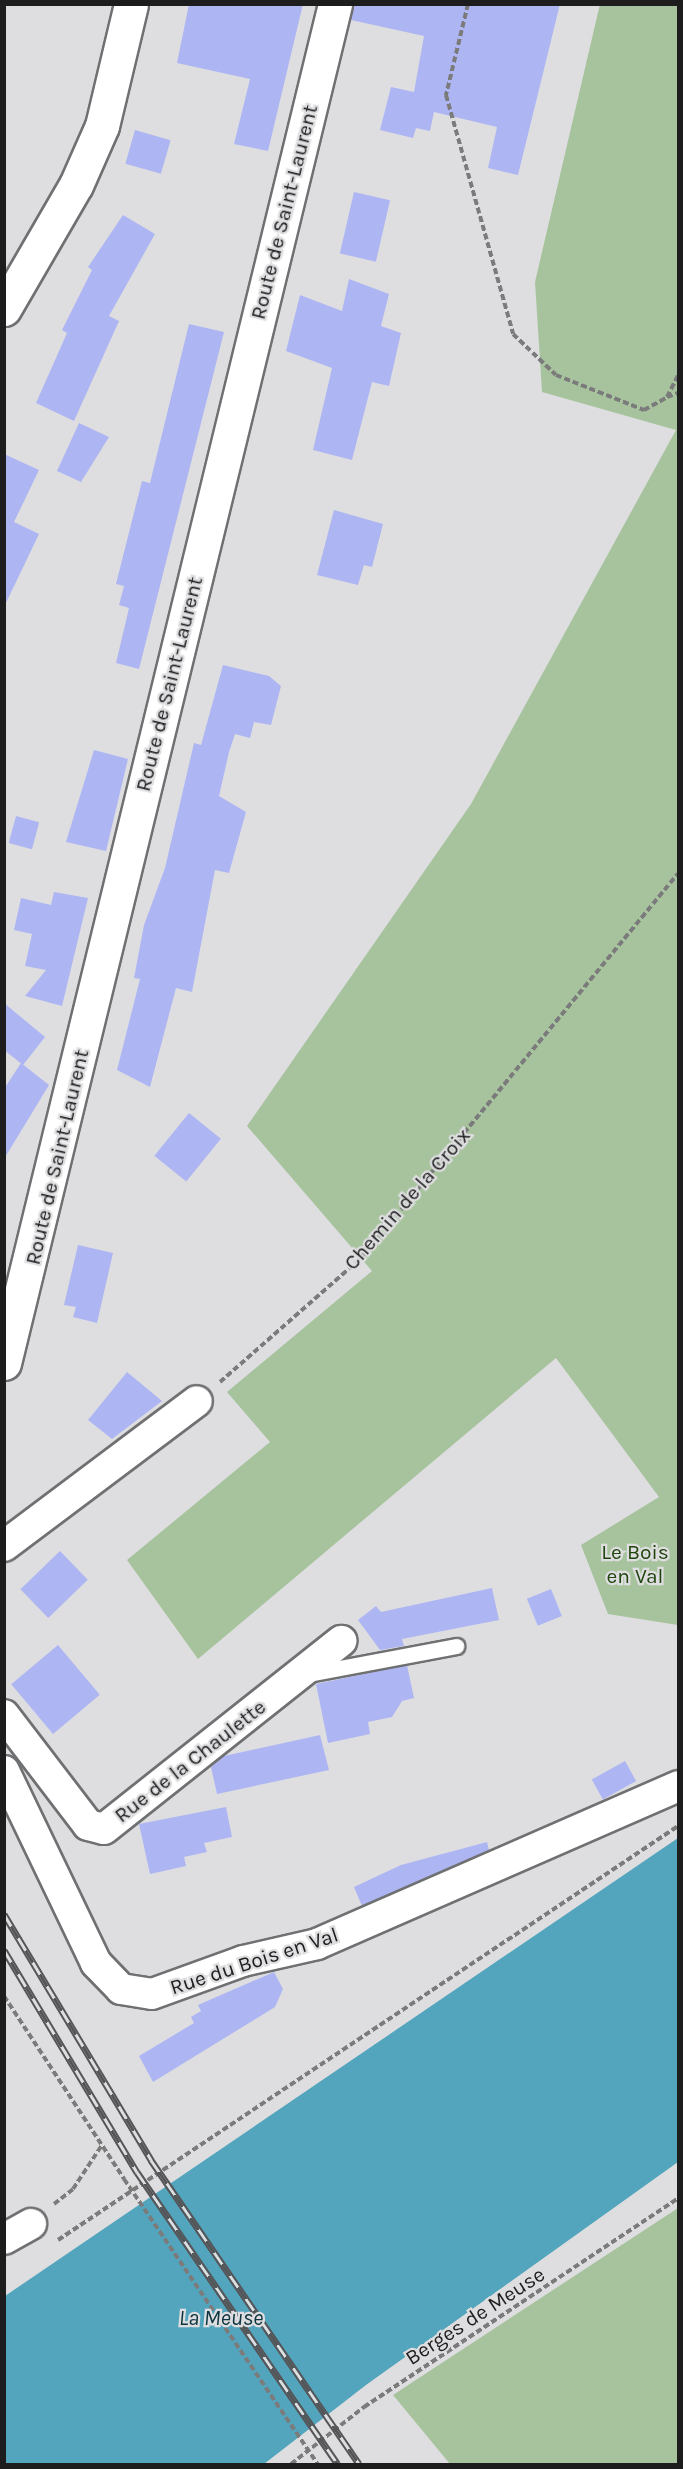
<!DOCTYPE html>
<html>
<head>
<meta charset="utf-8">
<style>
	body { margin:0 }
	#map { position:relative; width:683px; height:2469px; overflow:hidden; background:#dedee0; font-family:Karla,sans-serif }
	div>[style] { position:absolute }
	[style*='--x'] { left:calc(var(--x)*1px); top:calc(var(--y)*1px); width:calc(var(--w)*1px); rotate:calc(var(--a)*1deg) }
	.green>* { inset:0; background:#a7c39d }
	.water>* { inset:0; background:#53a5bd }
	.building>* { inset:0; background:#adb6f3; transform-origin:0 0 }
	.path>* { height:4px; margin-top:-2px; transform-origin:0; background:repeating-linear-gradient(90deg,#7b7b7c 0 6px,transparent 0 9px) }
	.roads { filter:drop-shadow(2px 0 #6f7072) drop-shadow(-2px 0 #6f7072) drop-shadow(0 2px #6f7072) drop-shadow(0 -2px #6f7072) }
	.service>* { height:15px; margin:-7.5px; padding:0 7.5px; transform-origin:7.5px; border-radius:7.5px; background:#fff }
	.minor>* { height:30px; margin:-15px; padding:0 15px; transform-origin:15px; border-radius:15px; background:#fff }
	.tertiary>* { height:33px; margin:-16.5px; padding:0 16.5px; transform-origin:16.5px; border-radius:16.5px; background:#fff }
	.rail>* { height:7px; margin-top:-3.5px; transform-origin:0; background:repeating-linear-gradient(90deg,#dedee0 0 14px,#555557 0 28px); box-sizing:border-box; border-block:2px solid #555557 }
	.path-bridge>* { height:4px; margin-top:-2px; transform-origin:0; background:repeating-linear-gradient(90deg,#7b7b7c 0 6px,transparent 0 9px) }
	span { translate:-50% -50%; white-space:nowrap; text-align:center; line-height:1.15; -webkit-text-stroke:4.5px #dedee0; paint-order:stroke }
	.street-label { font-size:21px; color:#1d1d1e }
	.park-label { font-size:21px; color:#1f450d }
	.water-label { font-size:22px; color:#0d343f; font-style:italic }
	.frame { position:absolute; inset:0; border:6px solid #1d1d1e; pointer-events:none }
</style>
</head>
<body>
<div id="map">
	<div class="green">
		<div style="clip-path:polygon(600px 4px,678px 5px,678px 1625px,608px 1614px,581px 1545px,659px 1497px,556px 1358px,198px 1659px,127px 1560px,270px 1442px,227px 1392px,372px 1271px,247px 1126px,471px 804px,676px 430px,542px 392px,535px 282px)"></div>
		<div style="clip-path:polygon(678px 2208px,678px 2464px,450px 2464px,393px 2395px)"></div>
	</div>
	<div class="water">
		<div style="clip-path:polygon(678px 1838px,678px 2162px,366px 2385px,264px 2464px,5px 2464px,5px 2296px)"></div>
	</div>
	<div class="building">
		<div style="clip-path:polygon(189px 4px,303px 4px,268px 151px,234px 144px,250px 79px,177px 63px)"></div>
		<div style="clip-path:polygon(353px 4px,560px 4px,518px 175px,488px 168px,497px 127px,434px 112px,430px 131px,416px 128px,413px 138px,380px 130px,391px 87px,414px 92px,424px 36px,351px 20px)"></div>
		<div style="left:135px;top:130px;width:37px;height:35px;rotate:16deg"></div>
		<div style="left:354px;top:192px;width:37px;height:63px;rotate:13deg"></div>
		<div style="clip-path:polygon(123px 215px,155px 234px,109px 316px,119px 321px,74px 421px,36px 403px,67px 333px,62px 330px,92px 270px,88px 267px)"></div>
		<div style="clip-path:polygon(349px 279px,389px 294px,381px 326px,401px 333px,389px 386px,372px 382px,352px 460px,313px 450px,332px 368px,286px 351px,300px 295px,342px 311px)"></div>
		<div style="clip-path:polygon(189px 324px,224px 332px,139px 669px,116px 663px,129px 608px,119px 605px,124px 586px,116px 584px,142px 481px,150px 483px)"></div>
		<div style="clip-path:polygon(79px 423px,109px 437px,81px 482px,57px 471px)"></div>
		<div style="clip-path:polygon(4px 454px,39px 470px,14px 522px,39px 534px,4px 607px)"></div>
		<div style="clip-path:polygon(334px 510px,383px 524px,372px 567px,364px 565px,358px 585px,317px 575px)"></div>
		<div style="clip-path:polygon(223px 665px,269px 676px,281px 686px,271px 725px,254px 722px,250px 738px,235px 734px,229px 752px,219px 796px,246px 812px,229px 873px,215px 870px,192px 992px,176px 988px,150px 1087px,117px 1070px,140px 979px,134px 978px,144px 925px,165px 868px,194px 743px,201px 745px)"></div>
		<div style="clip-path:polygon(94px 750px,128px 759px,106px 851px,66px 842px)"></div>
		<div style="left:16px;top:816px;width:24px;height:28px;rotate:15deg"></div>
		<div style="clip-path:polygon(54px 892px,88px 898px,62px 1006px,25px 996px,46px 970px,25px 966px,32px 934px,14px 930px,21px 898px,51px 905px)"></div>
		<div style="clip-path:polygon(4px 1003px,45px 1037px,23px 1065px,4px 1050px)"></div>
		<div style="clip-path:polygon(21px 1063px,49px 1085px,4px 1159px,4px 1089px)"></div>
		<div style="left:189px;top:1113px;width:41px;height:55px;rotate:39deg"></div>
		<div style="clip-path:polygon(78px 1245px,113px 1253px,97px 1323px,73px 1317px,76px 1307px,64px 1305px)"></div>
		<div style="clip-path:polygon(127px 1372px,162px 1401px,112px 1439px,88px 1420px)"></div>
		<div style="left:60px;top:1551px;width:40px;height:55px;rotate:46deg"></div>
		<div style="clip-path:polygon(492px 1588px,499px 1620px,402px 1639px,404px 1646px,380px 1650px,358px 1620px,376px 1606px,381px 1612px)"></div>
		<div style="left:551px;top:1589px;width:29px;height:26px;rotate:68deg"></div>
		<div style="left:58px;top:1645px;width:65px;height:61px;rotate:50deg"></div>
		<div style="clip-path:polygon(407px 1665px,414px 1698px,402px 1701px,392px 1717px,368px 1722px,370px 1734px,328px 1743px,316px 1684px)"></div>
		<div style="clip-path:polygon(320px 1735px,329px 1770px,217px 1794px,211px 1767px,224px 1756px)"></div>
		<div style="left:625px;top:1761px;width:23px;height:38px;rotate:61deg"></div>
		<div style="clip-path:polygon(226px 1807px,232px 1837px,204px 1843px,207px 1852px,184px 1857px,186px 1866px,150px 1874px,139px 1824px)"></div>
		<div style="clip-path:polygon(487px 1842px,489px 1850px,362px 1906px,354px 1887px,401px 1865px)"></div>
		<div style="clip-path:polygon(274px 1972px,283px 1989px,275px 2007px,153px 2082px,139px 2056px,194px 2023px,191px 2017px,201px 2011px,198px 2005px)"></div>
	</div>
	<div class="path">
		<div style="--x:468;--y:4;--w:94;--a:103.6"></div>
		<div style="--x:446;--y:95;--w:248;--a:74.3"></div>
		<div style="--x:513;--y:334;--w:59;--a:43.6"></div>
		<div style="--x:556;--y:375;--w:95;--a:21.7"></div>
		<div style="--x:644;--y:410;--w:26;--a:-29"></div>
		<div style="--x:667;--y:397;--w:25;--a:-63"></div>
		<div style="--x:667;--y:397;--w:12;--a:-20"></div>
		<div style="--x:220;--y:1382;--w:188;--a:-41.3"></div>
		<div style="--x:361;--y:1258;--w:498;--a:-50.5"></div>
		<div style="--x:4;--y:1996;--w:219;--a:56.7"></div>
		<div style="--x:54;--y:2204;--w:24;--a:-38"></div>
		<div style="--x:73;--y:2189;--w:53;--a:-56.6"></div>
		<div style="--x:58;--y:2240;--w:746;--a:-33.73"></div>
		<div style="--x:291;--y:2464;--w:93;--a:-38"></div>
		<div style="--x:364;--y:2407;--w:377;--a:-33.6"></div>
	</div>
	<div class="roads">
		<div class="service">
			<div style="--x:308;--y:1674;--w:151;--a:-10.7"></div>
		</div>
		<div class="minor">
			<div style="--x:4;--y:1546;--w:241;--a:-36.9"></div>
			<div style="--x:4;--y:1715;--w:138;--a:52.6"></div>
			<div style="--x:88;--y:1825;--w:16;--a:14"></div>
			<div style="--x:104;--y:1829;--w:303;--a:-38.4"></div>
			<div style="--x:4;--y:1771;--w:213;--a:64.4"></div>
			<div style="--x:96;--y:1963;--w:36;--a:46"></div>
			<div style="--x:121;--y:1989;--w:31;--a:9"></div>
			<div style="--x:152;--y:1994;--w:97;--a:-19.9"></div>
			<div style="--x:243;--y:1961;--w:76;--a:-12.9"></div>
			<div style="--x:317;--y:1944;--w:394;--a:-23.6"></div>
			<div style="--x:4;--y:2239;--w:31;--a:-29"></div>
		</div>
		<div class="tertiary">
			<div style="--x:4;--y:309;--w:143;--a:-59.9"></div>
			<div style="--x:76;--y:185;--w:64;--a:-66.2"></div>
			<div style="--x:102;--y:126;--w:125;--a:-76.6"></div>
			<div style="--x:4;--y:1363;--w:1399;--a:-76.31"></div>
		</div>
	</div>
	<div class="rail">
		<div style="--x:4;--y:1914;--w:287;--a:59.1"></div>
		<div style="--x:151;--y:2160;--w:368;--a:55.6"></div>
		<div style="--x:4;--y:1950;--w:259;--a:59.1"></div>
		<div style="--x:137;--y:2172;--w:354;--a:55.5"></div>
	</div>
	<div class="path-bridge">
		<div style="--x:124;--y:2179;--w:345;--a:55.8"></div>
	</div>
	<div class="street-label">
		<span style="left:284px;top:212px;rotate:-76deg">Route de Saint-Laurent</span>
		<span style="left:169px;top:684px;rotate:-76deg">Route de Saint-Laurent</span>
		<span style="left:57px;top:1157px;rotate:-77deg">Route de Saint-Laurent</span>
		<span style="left:407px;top:1199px;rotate:-49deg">Chemin de la Croix</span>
		<span style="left:190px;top:1761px;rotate:-38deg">Rue de la Chaulette</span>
		<span style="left:254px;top:1961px;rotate:-18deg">Rue du Bois en Val</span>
		<span style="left:475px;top:2316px;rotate:-33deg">Berges de Meuse</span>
	</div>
	<div class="park-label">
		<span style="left:635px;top:1564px">Le Bois<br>en Val</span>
	</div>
	<div class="water-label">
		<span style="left:221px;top:2319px">La Meuse</span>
	</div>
	<div class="frame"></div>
</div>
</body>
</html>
